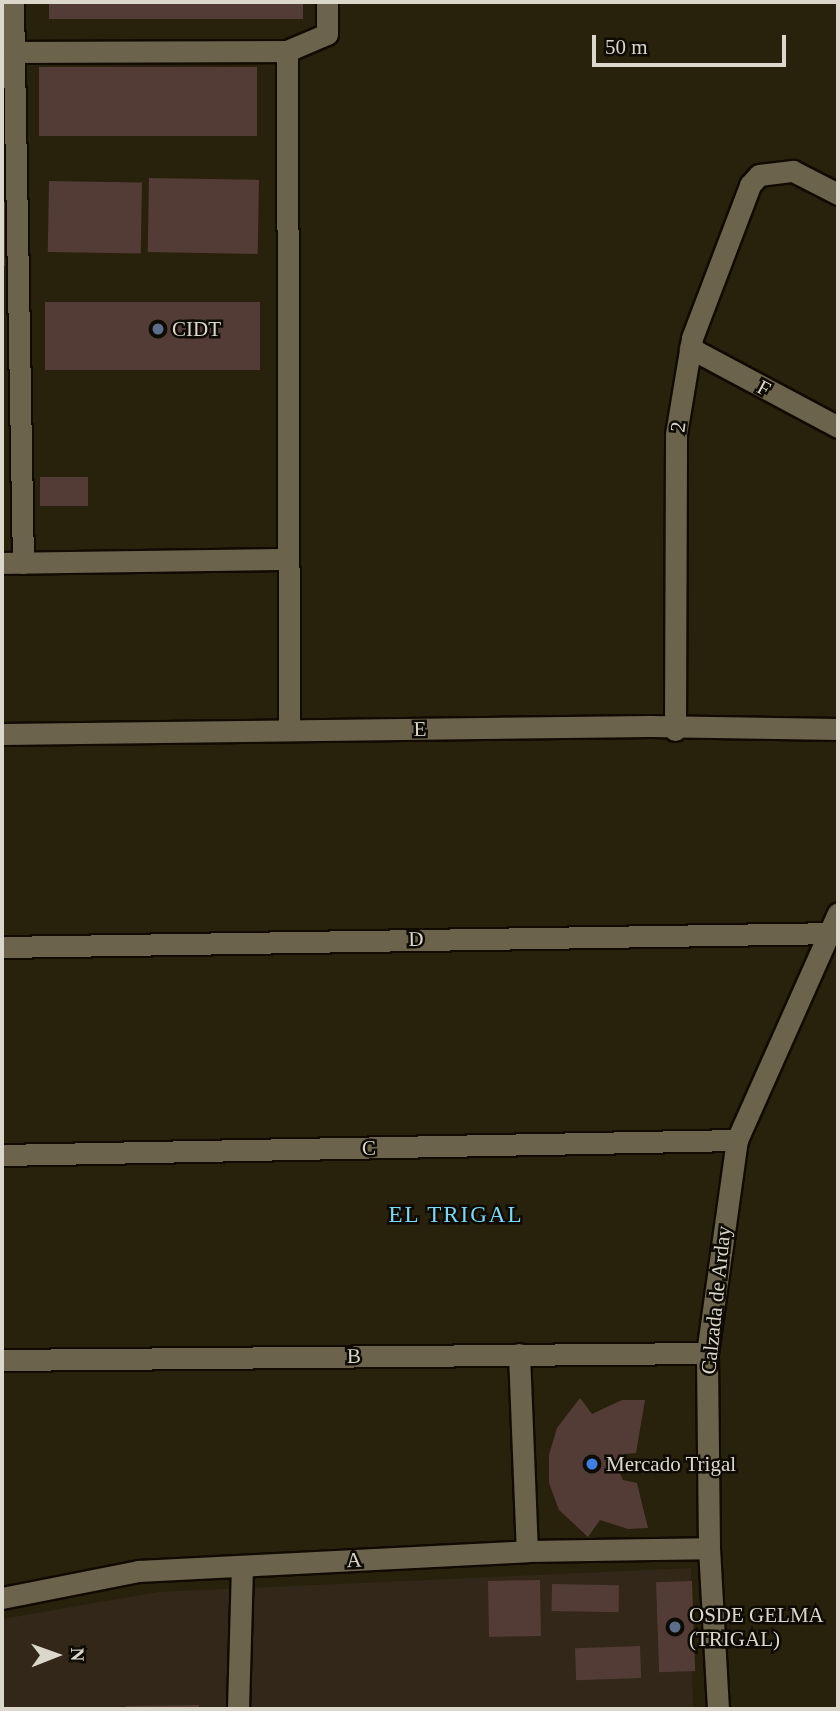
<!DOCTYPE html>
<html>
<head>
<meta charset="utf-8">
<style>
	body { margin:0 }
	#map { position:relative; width:840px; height:1711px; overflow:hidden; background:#28210c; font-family:Georgia,serif }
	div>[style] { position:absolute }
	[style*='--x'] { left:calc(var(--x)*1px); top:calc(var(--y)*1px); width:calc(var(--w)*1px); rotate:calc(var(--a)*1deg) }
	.industrial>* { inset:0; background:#322718 }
	.building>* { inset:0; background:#533c35; transform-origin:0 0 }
	.roads { filter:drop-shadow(2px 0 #110a00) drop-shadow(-2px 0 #110a00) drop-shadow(0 2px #110a00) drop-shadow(0 -2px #110a00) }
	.minor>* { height:21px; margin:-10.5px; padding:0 10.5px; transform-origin:10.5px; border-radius:10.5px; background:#6b634c }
	.dots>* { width:19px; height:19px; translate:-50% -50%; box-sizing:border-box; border:4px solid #0e0b04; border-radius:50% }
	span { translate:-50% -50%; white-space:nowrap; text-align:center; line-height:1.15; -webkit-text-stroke:5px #0e0b04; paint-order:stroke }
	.poi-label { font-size:21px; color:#dcd7cb }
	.left { translate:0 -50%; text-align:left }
	.street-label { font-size:21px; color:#dcd7cb }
	.neighbourhood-label { font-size:23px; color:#7ad9f8; letter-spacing:2px }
	.frame { position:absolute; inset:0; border:4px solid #dcd7cb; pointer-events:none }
	.north { position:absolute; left:21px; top:1620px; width:70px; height:70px; -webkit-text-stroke:5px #0e0b04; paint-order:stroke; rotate:89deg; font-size:19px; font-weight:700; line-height:28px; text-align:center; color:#dcd7cb }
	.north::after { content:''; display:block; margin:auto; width:24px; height:32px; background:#dcd7cb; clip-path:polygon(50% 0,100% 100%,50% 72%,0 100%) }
	.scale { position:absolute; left:592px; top:35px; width:194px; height:32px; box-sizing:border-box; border:4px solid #dcd7cb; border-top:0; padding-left:9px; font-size:21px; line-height:24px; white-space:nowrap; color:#dcd7cb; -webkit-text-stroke:5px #0e0b04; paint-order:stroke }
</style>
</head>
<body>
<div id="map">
	<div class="industrial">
		<div style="clip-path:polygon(691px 1568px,693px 1707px,2px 1709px,2px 1619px,158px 1592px)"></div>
	</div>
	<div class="building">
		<div style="left:49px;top:2px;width:254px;height:17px"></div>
		<div style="clip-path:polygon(2px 61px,6px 61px,5px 266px,2px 266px)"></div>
		<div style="left:39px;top:67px;width:218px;height:69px"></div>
		<div style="left:149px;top:178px;width:110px;height:74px;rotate:1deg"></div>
		<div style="left:49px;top:181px;width:93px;height:71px;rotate:1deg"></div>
		<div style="left:45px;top:302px;width:215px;height:68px"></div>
		<div style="left:40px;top:477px;width:48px;height:29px"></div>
		<div style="clip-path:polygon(580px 1398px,592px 1414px,622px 1400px,645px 1400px,636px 1453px,625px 1454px,617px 1467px,623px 1480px,637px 1483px,648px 1528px,628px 1529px,600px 1520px,588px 1537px,559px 1510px,549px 1483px,549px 1455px,557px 1428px)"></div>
		<div style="left:540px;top:1580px;width:56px;height:52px;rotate:89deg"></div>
		<div style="left:692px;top:1581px;width:90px;height:36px;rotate:88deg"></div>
		<div style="left:552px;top:1584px;width:67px;height:27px;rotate:1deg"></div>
		<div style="left:640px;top:1646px;width:32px;height:65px;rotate:88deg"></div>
		<div style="clip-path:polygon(199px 1705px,199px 1709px,126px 1709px,126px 1706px)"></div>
	</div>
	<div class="roads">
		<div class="minor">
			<div style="--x:13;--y:2;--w:561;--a:88.98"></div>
			<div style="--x:14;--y:52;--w:273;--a:-0.2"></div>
			<div style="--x:690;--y:348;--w:168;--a:28.1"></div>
			<div style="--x:2;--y:563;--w:286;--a:-0.8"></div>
			<div style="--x:289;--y:730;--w:679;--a:-90.17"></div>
			<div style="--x:287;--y:51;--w:43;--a:-23"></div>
			<div style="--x:327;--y:34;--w:32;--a:-90"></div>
			<div style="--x:675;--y:730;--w:296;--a:-89.8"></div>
			<div style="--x:676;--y:434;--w:97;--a:-80.5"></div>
			<div style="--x:692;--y:338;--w:164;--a:-69.2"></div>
			<div style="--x:750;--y:185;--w:13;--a:-48"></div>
			<div style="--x:759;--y:175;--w:34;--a:-7"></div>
			<div style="--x:793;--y:171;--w:51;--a:27.1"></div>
			<div style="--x:2;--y:734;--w:648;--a:-0.71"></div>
			<div style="--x:650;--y:726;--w:188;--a:0.9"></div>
			<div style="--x:2;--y:947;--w:836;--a:-0.96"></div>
			<div style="--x:2;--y:1155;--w:735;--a:-1.17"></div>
			<div style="--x:519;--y:1354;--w:197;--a:87.7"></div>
			<div style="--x:2;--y:1360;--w:705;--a:-0.57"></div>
			<div style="--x:2;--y:1598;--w:139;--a:-11.2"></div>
			<div style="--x:138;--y:1571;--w:390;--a:-2.9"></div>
			<div style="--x:527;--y:1551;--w:182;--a:-0.9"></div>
			<div style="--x:238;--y:1709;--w:143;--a:-88.4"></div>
			<div style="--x:718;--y:1709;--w:161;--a:-93.2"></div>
			<div style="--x:709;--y:1548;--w:195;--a:-90.6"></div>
			<div style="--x:707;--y:1353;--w:215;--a:-82"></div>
			<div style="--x:737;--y:1140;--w:248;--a:-66"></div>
		</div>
	</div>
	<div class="dots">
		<div style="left:158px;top:329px;background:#5c6f8a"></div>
		<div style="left:592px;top:1464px;background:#3f7fe0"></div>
		<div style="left:675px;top:1627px;background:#5c6f8a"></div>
	</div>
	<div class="poi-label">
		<span class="left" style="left:172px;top:329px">CIDT</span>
		<span class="left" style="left:606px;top:1464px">Mercado Trigal</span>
		<span class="left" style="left:689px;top:1627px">OSDE GELMA<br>(TRIGAL)</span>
	</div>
	<div class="street-label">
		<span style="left:764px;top:388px;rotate:28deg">F</span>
		<span style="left:678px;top:427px;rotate:-83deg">2</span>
		<span style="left:420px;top:729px;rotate:-1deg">E</span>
		<span style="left:416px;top:939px;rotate:-1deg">D</span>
		<span style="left:369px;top:1148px;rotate:-1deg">C</span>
		<span style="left:716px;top:1300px;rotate:-84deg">Calzada de Arday</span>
		<span style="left:354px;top:1356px;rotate:-1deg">B</span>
		<span style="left:354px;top:1560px;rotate:-3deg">A</span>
	</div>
	<div class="neighbourhood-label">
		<span style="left:456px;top:1215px">EL TRIGAL</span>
	</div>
	<div class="frame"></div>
	<div class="north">N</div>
	<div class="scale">50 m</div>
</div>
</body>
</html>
